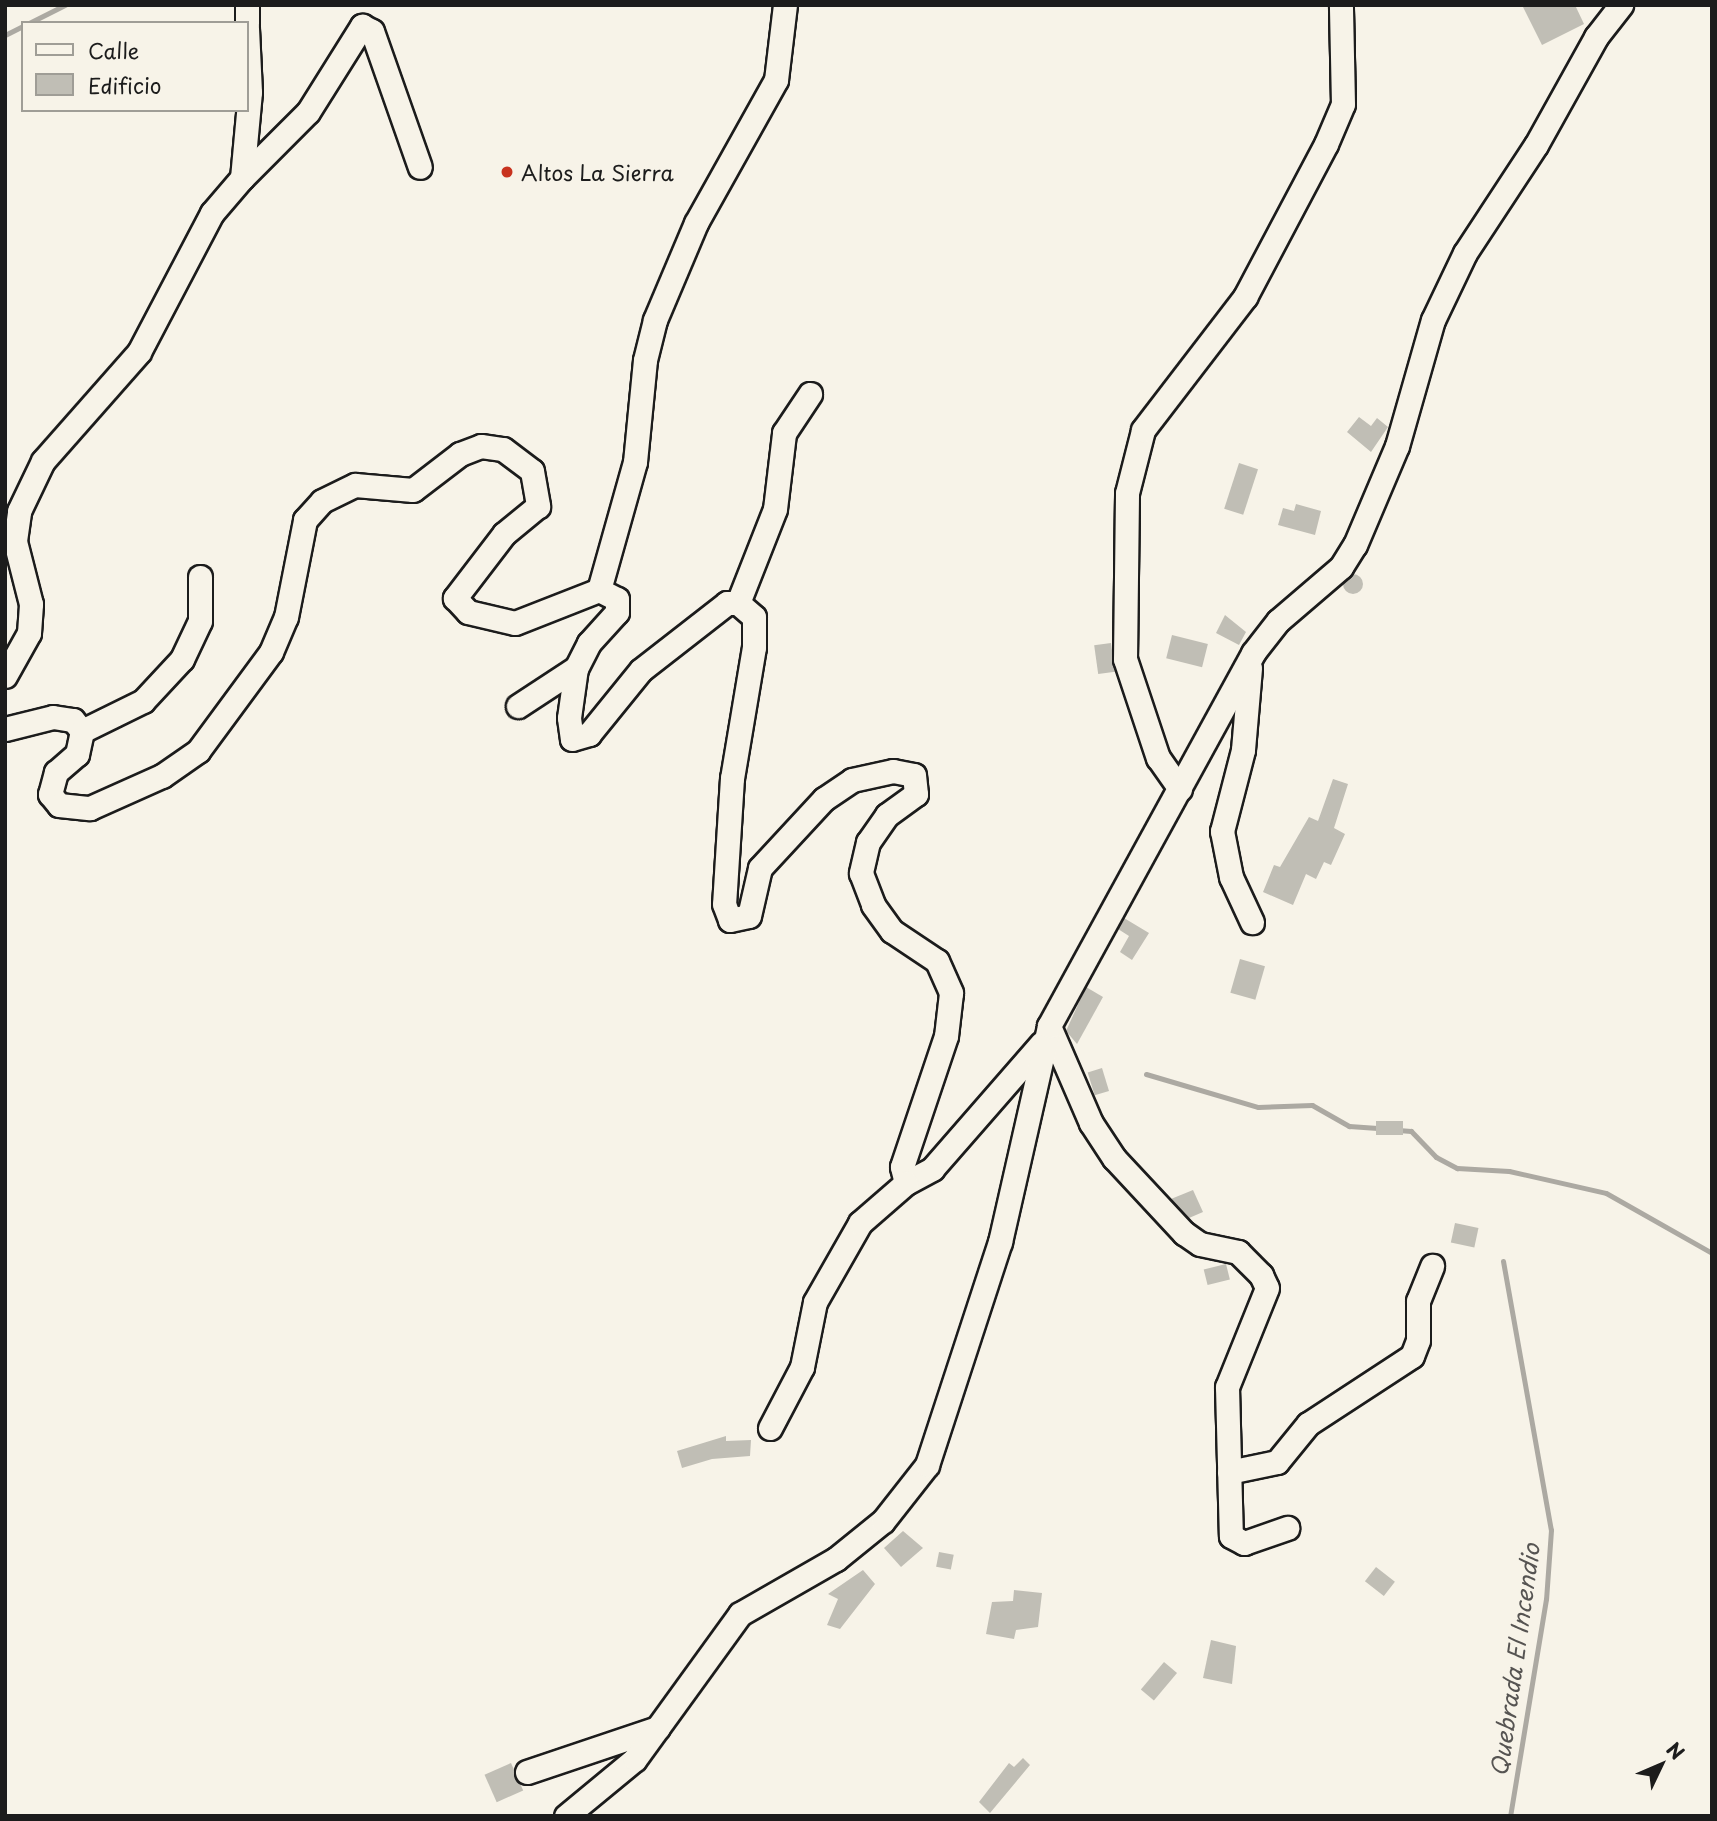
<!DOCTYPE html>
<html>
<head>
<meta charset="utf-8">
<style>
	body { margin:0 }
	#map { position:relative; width:1717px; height:1821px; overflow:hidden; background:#f7f3e8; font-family:"Playpen Sans",sans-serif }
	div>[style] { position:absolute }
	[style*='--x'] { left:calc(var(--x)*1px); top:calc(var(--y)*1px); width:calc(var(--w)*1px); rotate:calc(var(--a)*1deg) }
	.stream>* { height:5px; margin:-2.5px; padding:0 2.5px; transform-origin:2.5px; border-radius:2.5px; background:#aca9a2 }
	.building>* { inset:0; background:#c0beb5; transform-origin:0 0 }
	.round { border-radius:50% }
	.roads { filter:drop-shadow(2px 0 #1c1c1c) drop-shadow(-2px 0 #1c1c1c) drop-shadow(0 2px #1c1c1c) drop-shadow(0 -2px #1c1c1c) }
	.minor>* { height:23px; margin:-11.5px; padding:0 11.5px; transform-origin:11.5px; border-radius:11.5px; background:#f7f3e8 }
	.dots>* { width:19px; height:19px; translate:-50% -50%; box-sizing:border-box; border:4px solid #f7f3e8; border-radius:50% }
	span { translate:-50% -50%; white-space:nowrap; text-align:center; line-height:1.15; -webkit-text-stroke:5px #f7f3e8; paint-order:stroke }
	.poi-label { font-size:21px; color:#1c1c1c }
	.left { translate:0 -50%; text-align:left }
	.water-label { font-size:23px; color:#565452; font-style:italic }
	.frame { position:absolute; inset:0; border:7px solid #1c1c1c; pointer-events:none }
	.legend { position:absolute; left:21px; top:21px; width:228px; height:91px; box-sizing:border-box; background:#f7f3e8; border:2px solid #9f9d96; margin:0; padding:9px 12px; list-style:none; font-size:21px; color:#1c1c1c }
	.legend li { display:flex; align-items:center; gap:14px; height:35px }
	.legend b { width:35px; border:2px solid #9f9d96 }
	.north { position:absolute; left:1626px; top:1730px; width:70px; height:70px; -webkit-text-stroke:5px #f7f3e8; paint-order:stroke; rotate:46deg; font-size:19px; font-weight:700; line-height:28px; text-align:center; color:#1c1c1c }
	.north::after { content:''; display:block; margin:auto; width:24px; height:32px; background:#1c1c1c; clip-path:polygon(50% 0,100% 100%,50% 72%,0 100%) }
</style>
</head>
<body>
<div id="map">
	<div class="stream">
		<div style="--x:29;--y:23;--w:40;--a:-26.6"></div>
		<div style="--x:5;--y:35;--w:20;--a:-27"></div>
		<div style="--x:1146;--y:1074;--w:117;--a:16.4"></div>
		<div style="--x:1258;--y:1107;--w:54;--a:-2.1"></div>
		<div style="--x:1312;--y:1105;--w:43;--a:29.6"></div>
		<div style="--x:1349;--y:1126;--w:32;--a:4"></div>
		<div style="--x:1398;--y:1130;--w:13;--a:4"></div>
		<div style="--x:1411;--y:1131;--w:36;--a:46"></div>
		<div style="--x:1436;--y:1157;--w:24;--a:28"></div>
		<div style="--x:1457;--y:1168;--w:52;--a:3.3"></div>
		<div style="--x:1509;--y:1171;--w:99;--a:12.8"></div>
		<div style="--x:1606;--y:1193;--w:122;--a:29.5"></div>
		<div style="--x:1503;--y:1261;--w:273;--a:79.9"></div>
		<div style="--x:1551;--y:1530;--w:69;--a:94.1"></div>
		<div style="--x:1546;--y:1599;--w:220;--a:99.4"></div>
	</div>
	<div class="building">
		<div style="clip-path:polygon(1522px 5px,1575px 5px,1584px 24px,1542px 45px)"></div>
		<div style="clip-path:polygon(1359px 417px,1371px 426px,1377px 418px,1388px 427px,1371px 452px,1347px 432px)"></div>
		<div style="left:1239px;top:463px;width:20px;height:48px;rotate:18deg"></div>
		<div style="clip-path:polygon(1296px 504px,1321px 511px,1315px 535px,1278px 525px,1283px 508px,1294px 511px)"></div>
		<div class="round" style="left:1343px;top:574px;width:20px;height:20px"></div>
		<div style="clip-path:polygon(1225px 615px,1246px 632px,1239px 645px,1216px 633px)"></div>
		<div style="left:1172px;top:635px;width:37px;height:24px;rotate:14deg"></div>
		<div style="left:1111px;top:643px;width:29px;height:17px;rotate:82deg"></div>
		<div style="clip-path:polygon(1333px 779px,1348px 784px,1334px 828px,1345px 834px,1331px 865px,1324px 862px,1316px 879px,1306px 874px,1293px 905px,1263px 892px,1274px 865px,1280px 867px,1309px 817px,1318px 821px)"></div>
		<div style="clip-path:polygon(1124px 918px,1149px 933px,1132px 960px,1120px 952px,1129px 936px,1118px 929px)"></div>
		<div style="left:1240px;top:959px;width:26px;height:35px;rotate:16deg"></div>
		<div style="clip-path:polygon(1086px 987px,1103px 997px,1077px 1044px,1066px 1031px)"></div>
		<div style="left:1102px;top:1068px;width:24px;height:15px;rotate:73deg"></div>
		<div style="left:1376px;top:1121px;width:27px;height:14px"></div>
		<div style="clip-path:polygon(1193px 1190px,1203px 1212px,1189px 1218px,1171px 1199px)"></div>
		<div style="left:1455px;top:1223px;width:24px;height:20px;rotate:12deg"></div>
		<div style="left:1226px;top:1264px;width:16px;height:23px;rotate:76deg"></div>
		<div style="clip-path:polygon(726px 1436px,726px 1441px,751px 1440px,750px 1456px,712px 1459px,682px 1468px,677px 1451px)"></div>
		<div style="clip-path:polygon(903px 1531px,923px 1548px,901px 1567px,884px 1548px)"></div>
		<div style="left:939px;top:1552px;width:15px;height:15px;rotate:11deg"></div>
		<div style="left:1376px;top:1567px;width:24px;height:18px;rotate:38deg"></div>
		<div style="clip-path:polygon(863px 1570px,875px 1584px,840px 1629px,827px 1625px,838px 1599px,828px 1594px)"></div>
		<div style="clip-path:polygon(1014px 1590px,1042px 1593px,1038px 1627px,1016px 1630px,1014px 1639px,986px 1634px,992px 1602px,1013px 1601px)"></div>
		<div style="clip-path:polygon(1211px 1640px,1236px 1646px,1232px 1684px,1203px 1678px)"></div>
		<div style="left:1164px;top:1662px;width:17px;height:36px;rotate:40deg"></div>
		<div style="clip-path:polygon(1023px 1758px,1030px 1765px,990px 1813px,979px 1802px,1009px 1763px,1014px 1767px)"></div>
		<div style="left:511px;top:1763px;width:30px;height:29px;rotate:66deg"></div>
	</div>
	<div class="roads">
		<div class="minor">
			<div style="--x:247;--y:23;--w:18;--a:-90"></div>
			<div style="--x:242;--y:178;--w:93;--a:-45"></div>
			<div style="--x:308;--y:112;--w:102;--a:-57.9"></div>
			<div style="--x:362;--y:26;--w:11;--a:27"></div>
			<div style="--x:372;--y:31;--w:144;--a:70.6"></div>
			<div style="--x:599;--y:590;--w:133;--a:-74.3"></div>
			<div style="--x:635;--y:462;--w:102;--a:-84.4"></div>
			<div style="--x:645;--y:360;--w:41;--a:-76"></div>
			<div style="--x:655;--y:320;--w:105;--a:-67.1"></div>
			<div style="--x:696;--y:223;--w:164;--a:-60.8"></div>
			<div style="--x:776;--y:80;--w:76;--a:-83.2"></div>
			<div style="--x:738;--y:603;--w:101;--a:-68.5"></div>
			<div style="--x:775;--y:509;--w:77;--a:-83.2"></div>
			<div style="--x:784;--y:433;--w:47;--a:-56.3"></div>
			<div style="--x:1250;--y:668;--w:82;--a:94.9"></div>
			<div style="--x:1243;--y:750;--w:84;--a:104.5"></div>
			<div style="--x:1222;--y:831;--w:47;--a:78.9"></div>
			<div style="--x:1231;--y:877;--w:50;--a:65"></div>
			<div style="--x:5;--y:676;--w:49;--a:-60.8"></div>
			<div style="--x:29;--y:633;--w:29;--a:-86"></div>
			<div style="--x:31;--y:604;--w:65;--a:-104.3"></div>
			<div style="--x:15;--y:541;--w:30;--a:-82"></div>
			<div style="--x:19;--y:511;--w:55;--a:-64.4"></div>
			<div style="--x:43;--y:461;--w:145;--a:-48.6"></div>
			<div style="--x:139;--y:352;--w:157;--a:-62.3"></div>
			<div style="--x:212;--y:213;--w:46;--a:-49.4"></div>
			<div style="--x:242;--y:178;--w:86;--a:-84.7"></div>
			<div style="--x:250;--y:92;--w:64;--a:-92.7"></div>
			<div style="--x:518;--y:706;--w:69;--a:-33.2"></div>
			<div style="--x:5;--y:729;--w:49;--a:-14"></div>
			<div style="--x:53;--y:717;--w:20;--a:9"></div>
			<div style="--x:73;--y:720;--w:14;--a:51"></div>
			<div style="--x:82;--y:731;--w:24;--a:102"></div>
			<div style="--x:77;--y:754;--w:28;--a:139"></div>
			<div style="--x:56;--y:772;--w:23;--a:105"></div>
			<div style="--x:50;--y:794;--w:14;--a:51"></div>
			<div style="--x:59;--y:805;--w:31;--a:6"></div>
			<div style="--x:90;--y:808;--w:79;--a:-24"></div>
			<div style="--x:162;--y:776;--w:44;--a:-34.8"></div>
			<div style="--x:198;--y:751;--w:123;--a:-53.6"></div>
			<div style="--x:271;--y:652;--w:38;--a:-67"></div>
			<div style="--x:286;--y:617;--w:99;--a:-78.9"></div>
			<div style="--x:305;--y:520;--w:25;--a:-48"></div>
			<div style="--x:322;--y:501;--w:37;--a:-26"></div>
			<div style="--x:355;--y:485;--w:58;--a:4.9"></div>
			<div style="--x:413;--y:490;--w:59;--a:-37.5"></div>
			<div style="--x:460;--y:454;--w:22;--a:-21"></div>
			<div style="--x:481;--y:446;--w:22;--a:8"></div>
			<div style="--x:503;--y:449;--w:36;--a:37"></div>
			<div style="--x:532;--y:471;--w:36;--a:80"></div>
			<div style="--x:538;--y:506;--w:44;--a:140.5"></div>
			<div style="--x:504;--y:534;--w:81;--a:127.4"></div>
			<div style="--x:455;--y:598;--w:19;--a:47"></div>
			<div style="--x:468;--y:612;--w:48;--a:13.2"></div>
			<div style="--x:515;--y:623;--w:90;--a:-21.4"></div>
			<div style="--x:599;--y:590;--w:20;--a:27"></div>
			<div style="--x:617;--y:599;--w:13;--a:90"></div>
			<div style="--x:617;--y:612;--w:42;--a:132.1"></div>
			<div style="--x:589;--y:643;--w:28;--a:117"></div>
			<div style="--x:576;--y:668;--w:50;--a:98"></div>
			<div style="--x:569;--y:718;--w:21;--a:82"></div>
			<div style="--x:572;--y:739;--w:18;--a:-16"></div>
			<div style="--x:589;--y:734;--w:82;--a:-50.9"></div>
			<div style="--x:641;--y:670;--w:109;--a:-37.9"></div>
			<div style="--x:727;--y:603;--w:11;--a:0"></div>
			<div style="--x:738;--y:603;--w:21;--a:41"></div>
			<div style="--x:754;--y:617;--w:30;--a:90"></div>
			<div style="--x:754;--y:647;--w:133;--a:99.5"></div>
			<div style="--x:732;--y:778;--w:126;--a:93.6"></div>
			<div style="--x:724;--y:904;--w:17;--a:69"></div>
			<div style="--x:730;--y:920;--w:19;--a:-12"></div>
			<div style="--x:749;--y:916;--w:49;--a:-77.1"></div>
			<div style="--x:760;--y:868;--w:94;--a:-47.2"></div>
			<div style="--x:824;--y:799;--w:34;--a:-34"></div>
			<div style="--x:852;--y:780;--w:42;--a:-12.4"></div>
			<div style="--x:893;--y:771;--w:21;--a:11"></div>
			<div style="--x:914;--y:775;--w:19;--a:84"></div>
			<div style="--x:916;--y:794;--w:36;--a:144"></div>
			<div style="--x:887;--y:815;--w:33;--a:125"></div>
			<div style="--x:868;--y:842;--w:32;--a:103"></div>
			<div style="--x:861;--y:873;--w:34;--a:69"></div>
			<div style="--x:873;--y:905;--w:32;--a:54"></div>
			<div style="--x:892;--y:931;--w:54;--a:33.7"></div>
			<div style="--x:937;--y:961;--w:35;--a:66"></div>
			<div style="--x:951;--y:993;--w:43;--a:96.6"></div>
			<div style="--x:946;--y:1036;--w:138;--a:108.6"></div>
			<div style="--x:902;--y:1167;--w:16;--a:76"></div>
			<div style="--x:906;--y:1183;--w:30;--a:-28"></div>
			<div style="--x:932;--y:1169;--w:167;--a:-48.9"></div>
			<div style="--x:82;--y:731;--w:68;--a:-26.2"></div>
			<div style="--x:143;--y:701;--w:57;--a:-47.1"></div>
			<div style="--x:182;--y:659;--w:42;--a:-64.7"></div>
			<div style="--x:200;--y:621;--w:44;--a:-90"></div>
			<div style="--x:1180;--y:789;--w:38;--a:-125"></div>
			<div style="--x:1158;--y:758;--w:104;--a:-108.4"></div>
			<div style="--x:1125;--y:659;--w:166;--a:-89.3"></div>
			<div style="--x:1127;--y:493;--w:65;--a:-75.7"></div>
			<div style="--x:1143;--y:430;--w:168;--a:-52.5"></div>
			<div style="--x:1245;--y:297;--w:173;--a:-62.1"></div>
			<div style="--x:1326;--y:144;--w:43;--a:-67"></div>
			<div style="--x:1343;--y:104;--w:99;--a:-91.2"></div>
			<div style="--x:1049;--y:1026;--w:106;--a:66.6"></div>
			<div style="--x:1091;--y:1123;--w:42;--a:56.7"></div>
			<div style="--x:1114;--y:1158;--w:103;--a:47"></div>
			<div style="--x:1184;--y:1233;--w:19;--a:35"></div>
			<div style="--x:1200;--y:1244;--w:39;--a:12"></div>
			<div style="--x:1238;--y:1252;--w:33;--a:45"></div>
			<div style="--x:1261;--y:1275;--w:14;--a:65"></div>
			<div style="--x:1267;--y:1288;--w:107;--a:112"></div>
			<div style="--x:1227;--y:1387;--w:149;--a:88.5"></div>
			<div style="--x:1231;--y:1536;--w:15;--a:28"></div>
			<div style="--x:1244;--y:1543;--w:46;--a:-19.2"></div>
			<div style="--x:770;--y:1428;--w:69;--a:-62.3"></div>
			<div style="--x:802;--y:1367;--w:66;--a:-78.7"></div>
			<div style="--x:815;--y:1302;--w:91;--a:-60.3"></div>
			<div style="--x:860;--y:1223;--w:61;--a:-41"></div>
			<div style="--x:1229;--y:1472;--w:49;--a:-11.8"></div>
			<div style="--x:1277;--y:1462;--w:49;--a:-50.8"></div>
			<div style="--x:1308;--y:1424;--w:124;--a:-33.2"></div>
			<div style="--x:1412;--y:1356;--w:17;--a:-69"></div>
			<div style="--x:1418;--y:1340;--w:39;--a:-90"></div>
			<div style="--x:1418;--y:1301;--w:38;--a:-68"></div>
			<div style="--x:527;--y:1772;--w:138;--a:-18.6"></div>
			<div style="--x:566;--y:1816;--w:89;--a:-39.6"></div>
			<div style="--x:635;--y:1759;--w:179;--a:-54.1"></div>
			<div style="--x:740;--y:1614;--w:111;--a:-29.8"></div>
			<div style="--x:836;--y:1559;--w:60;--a:-39"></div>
			<div style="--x:883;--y:1521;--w:71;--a:-51.8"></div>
			<div style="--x:927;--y:1465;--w:235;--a:-71.9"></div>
			<div style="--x:1000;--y:1242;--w:221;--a:-77.2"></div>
			<div style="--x:1049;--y:1026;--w:425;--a:-61.3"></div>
			<div style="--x:1253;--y:653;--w:41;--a:-52"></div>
			<div style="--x:1278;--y:621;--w:83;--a:-40.6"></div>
			<div style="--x:1341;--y:567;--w:26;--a:-58"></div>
			<div style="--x:1355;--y:545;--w:108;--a:-67"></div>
			<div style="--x:1397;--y:446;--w:131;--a:-74.1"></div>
			<div style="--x:1433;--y:320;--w:74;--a:-64.5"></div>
			<div style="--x:1465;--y:253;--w:129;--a:-56.7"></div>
			<div style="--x:1536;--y:145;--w:124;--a:-60.9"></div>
			<div style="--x:1596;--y:37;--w:41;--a:-52"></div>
		</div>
	</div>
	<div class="dots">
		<div style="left:507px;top:172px;background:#c8321e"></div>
	</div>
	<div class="poi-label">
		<span class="left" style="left:521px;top:172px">Altos La Sierra</span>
	</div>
	<div class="water-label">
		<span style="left:1515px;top:1660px;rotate:-82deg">Quebrada El Incendio</span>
	</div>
	<div class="frame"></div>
	<ul class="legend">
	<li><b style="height:9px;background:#f7f3e8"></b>Calle</li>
	<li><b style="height:19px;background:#c0beb5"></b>Edificio</li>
	</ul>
	<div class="north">N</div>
</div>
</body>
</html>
